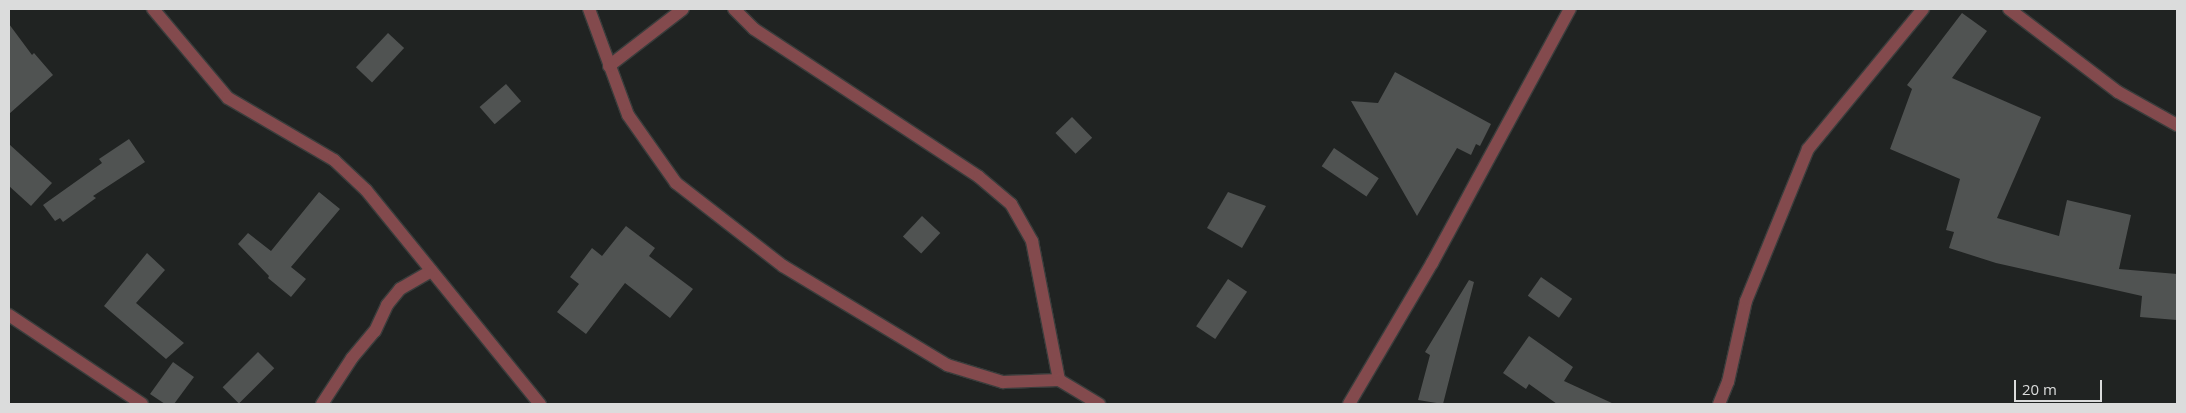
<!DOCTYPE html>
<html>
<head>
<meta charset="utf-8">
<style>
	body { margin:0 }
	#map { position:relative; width:2186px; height:413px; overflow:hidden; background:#202322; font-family:"Open Sans",sans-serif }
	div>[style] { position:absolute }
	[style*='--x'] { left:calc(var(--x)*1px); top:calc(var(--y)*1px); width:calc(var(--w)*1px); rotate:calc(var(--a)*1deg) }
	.building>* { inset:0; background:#505352; transform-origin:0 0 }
	.roads { filter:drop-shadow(1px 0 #3a3d3c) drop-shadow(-1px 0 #3a3d3c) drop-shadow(0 1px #3a3d3c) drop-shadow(0 -1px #3a3d3c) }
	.minor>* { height:12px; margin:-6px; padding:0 6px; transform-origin:6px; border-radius:6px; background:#834a4d }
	span { translate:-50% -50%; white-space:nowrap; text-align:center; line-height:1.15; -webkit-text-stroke:4px #202322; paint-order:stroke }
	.frame { position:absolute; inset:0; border:10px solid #dbdcdc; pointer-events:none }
	.scale { position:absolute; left:2014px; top:380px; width:88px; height:22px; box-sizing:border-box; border:2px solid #dbdcdc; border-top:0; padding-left:6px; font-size:15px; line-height:18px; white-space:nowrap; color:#dbdcdc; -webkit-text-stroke:4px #202322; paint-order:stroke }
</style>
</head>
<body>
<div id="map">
	<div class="building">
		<div style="clip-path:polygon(1962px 13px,1987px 31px,1952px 78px,2041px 117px,1997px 218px,2059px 236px,2067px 200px,2131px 215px,2119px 269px,2177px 274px,2177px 320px,2140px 317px,2142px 296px,1996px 263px,1949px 248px,1954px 232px,1946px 230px,1960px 179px,1890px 149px,1912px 89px,1907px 85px)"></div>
		<div style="clip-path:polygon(9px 24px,32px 55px,34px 53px,53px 75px,9px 114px)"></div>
		<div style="left:388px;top:33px;width:22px;height:47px;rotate:43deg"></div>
		<div style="clip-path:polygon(1395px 72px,1491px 124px,1480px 146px,1476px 144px,1471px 155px,1457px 148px,1417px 216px,1351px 101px,1378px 103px)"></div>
		<div style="left:506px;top:84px;width:23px;height:35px;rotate:49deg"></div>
		<div style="left:1072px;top:117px;width:29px;height:23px;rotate:46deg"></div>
		<div style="clip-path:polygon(129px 139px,145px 162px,93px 196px,96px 198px,63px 222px,60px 218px,55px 221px,43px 205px,102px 163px,99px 159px)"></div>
		<div style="clip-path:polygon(9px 144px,52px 183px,31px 206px,9px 186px)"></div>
		<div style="left:1334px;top:148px;width:54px;height:22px;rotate:34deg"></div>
		<div style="clip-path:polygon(319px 192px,340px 209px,291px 267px,306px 279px,291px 297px,268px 278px,269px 276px,238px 244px,248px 233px,271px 251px)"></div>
		<div style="clip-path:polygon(1228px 192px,1266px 206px,1242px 248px,1207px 228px)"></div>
		<div style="left:922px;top:216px;width:25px;height:28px;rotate:43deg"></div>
		<div style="clip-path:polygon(626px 226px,655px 248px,649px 256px,693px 289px,670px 318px,625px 283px,586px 334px,557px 312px,579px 284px,570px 277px,592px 248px,602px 256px)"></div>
		<div style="clip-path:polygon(147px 253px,165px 270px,136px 303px,184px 343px,166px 359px,104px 306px)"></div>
		<div style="left:1541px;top:277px;width:38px;height:23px;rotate:35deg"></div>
		<div style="left:1228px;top:279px;width:23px;height:57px;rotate:34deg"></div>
		<div style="clip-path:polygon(1469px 280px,1474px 282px,1443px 404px,1418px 400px,1430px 355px,1425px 352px)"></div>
		<div style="clip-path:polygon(1529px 336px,1573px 367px,1564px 381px,1614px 404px,1557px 404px,1529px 384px,1526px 389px,1503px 373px)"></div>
		<div style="left:258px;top:352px;width:23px;height:50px;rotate:45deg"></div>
		<div style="clip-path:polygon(173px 362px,194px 377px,174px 404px,165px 404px,150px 394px)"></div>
	</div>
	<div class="roads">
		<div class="minor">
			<div style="--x:153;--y:9;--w:116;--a:49.9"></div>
			<div style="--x:228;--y:98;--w:123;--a:30.3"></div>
			<div style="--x:334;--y:160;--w:44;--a:43.2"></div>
			<div style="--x:366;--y:190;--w:276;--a:50.9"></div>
			<div style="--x:589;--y:9;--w:113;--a:69.8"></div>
			<div style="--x:628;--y:115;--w:83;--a:54.8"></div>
			<div style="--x:676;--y:183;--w:135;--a:37.8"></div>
			<div style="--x:783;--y:266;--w:192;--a:31.1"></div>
			<div style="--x:947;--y:365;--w:59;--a:16.9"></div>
			<div style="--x:1003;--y:382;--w:56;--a:-2"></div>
			<div style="--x:734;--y:9;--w:28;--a:45"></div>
			<div style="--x:754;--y:29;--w:269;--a:33.3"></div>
			<div style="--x:979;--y:177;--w:42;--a:40.2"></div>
			<div style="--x:1011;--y:204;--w:43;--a:60.4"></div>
			<div style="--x:1032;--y:241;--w:142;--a:79"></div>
			<div style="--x:1059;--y:380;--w:47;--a:31"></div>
			<div style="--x:2009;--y:9;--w:137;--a:37.3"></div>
			<div style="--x:2118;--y:92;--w:68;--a:29.2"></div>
			<div style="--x:609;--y:66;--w:93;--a:-37.6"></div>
			<div style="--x:9;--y:315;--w:160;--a:33.8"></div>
			<div style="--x:322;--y:404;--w:55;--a:-56.9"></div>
			<div style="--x:352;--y:358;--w:35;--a:-50"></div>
			<div style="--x:375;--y:331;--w:29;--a:-65"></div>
			<div style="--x:387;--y:305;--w:21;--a:-51"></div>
			<div style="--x:400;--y:289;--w:36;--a:-30"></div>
			<div style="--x:1349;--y:404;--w:164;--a:-59.5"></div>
			<div style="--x:1432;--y:263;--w:289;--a:-61.5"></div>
			<div style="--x:1719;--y:404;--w:24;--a:-68"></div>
			<div style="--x:1728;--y:382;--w:83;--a:-77.5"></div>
			<div style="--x:1746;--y:301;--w:164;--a:-67.8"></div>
			<div style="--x:1808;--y:149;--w:181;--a:-50.6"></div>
		</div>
	</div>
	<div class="frame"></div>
	<div class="scale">20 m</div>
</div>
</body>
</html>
